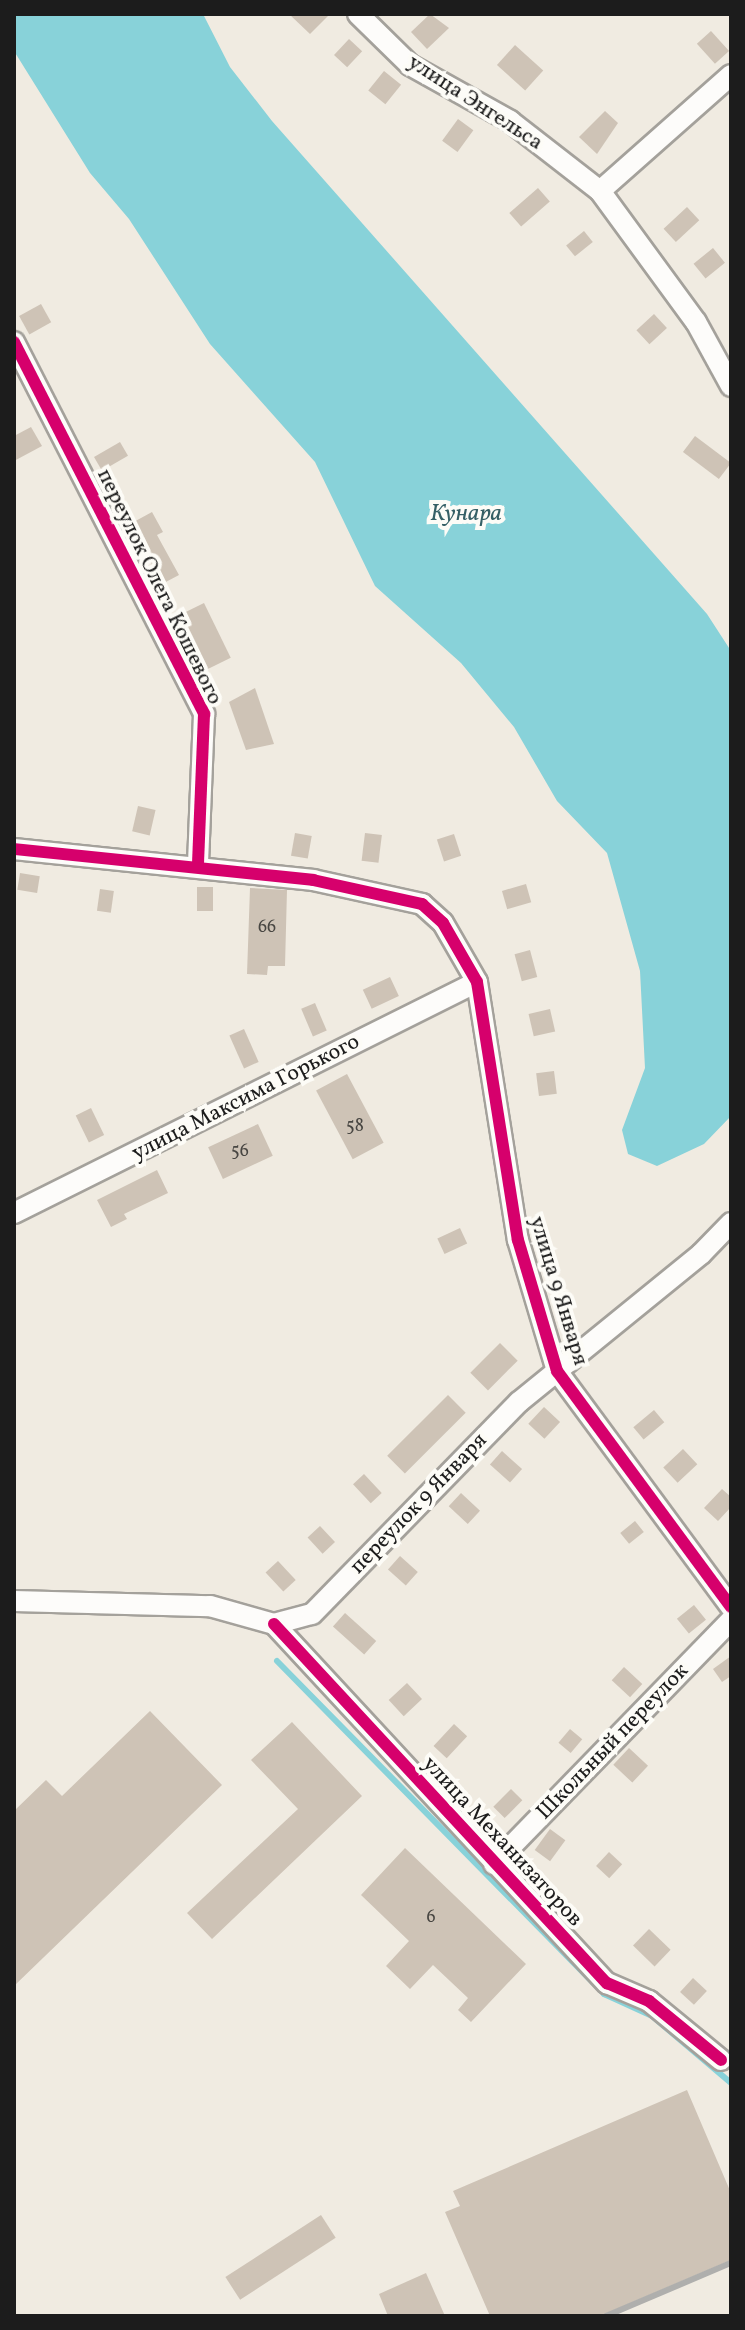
<!DOCTYPE html>
<html>
<head>
<meta charset="utf-8">
<style>
	body { margin:0 }
	#map { position:relative; width:745px; height:2330px; overflow:hidden; background:#f0ebe1; font-family:Vollkorn,serif }
	div>[style] { position:absolute }
	[style*='--x'] { left:calc(var(--x)*1px); top:calc(var(--y)*1px); width:calc(var(--w)*1px); rotate:calc(var(--a)*1deg) }
	.water>* { inset:0; background:#88d2d9 }
	.stream>* { height:6px; margin:-3px; padding:0 3px; transform-origin:3px; border-radius:3px; background:#88d2d9 }
	.building>* { inset:0; background:#cec3b6; transform-origin:0 0 }
	.roads { filter:drop-shadow(2px 0 #a4a19b) drop-shadow(-2px 0 #a4a19b) drop-shadow(0 2px #a4a19b) drop-shadow(0 -2px #a4a19b) }
	.minor>* { height:20px; margin:-10px; padding:0 10px; transform-origin:10px; border-radius:10px; background:#fdfcfa }
	.rail>* { height:6px; margin:-3px; padding:0 3px; transform-origin:3px; border-radius:3px; background:#afafad }
	.cycleway>* { height:12px; margin:-6px; padding:0 6px; transform-origin:6px; border-radius:6px; background:#d6006c }
	span { translate:-50% -50%; white-space:nowrap; text-align:center; line-height:1.15; -webkit-text-stroke:8px #fdfcf7; paint-order:stroke }
	.number-label { font-size:18px; color:#484642 }
	.number-label span { -webkit-text-stroke-width:0 }
	.street-label { font-size:22px; color:#1c1c1c }
	.water-label { font-size:24px; color:#366066; font-style:italic }
	.frame { position:absolute; inset:0; border:16px solid #1c1c1c; pointer-events:none }
</style>
</head>
<body>
<div id="map">
	<div class="water">
		<div style="clip-path:polygon(14px 14px,203px 14px,230px 67px,272px 121px,707px 614px,731px 651px,731px 1116px,704px 1144px,657px 1166px,628px 1154px,622px 1130px,645px 1068px,640px 971px,607px 853px,557px 801px,514px 727px,461px 663px,375px 586px,315px 462px,210px 344px,129px 219px,90px 173px,14px 51px)"></div>
	</div>
	<div class="stream">
		<div style="--x:277;--y:1661;--w:467;--a:45.5"></div>
		<div style="--x:604;--y:1994;--w:53;--a:24.6"></div>
		<div style="--x:652;--y:2016;--w:104;--a:40.3"></div>
	</div>
	<div class="building">
		<div style="clip-path:polygon(289px 14px,330px 14px,310px 34px)"></div>
		<div style="clip-path:polygon(430px 14px,449px 28px,427px 49px,411px 32px)"></div>
		<div style="left:711px;top:31px;width:27px;height:19px;rotate:48deg"></div>
		<div style="left:349px;top:39px;width:18px;height:22px;rotate:43deg"></div>
		<div style="left:515px;top:45px;width:38px;height:27px;rotate:42deg"></div>
		<div style="left:384px;top:71px;width:22px;height:25px;rotate:39deg"></div>
		<div style="clip-path:polygon(605px 111px,618px 123px,597px 154px,579px 137px)"></div>
		<div style="left:458px;top:119px;width:19px;height:27px;rotate:36deg"></div>
		<div style="left:538px;top:188px;width:18px;height:38px;rotate:49deg"></div>
		<div style="left:687px;top:207px;width:18px;height:32px;rotate:47deg"></div>
		<div style="left:584px;top:231px;width:14px;height:23px;rotate:51deg"></div>
		<div style="left:713px;top:248px;width:19px;height:25px;rotate:51deg"></div>
		<div style="left:41px;top:304px;width:21px;height:25px;rotate:61deg"></div>
		<div style="left:654px;top:314px;width:19px;height:24px;rotate:47deg"></div>
		<div style="clip-path:polygon(31px 427px,42px 446px,14px 461px,14px 436px)"></div>
		<div style="left:695px;top:436px;width:45px;height:20px;rotate:37deg"></div>
		<div style="left:120px;top:442px;width:16px;height:30px;rotate:60deg"></div>
		<div style="clip-path:polygon(152px 512px,163px 532px,157px 535px,179px 575px,162px 584px,130px 524px)"></div>
		<div style="left:204px;top:603px;width:61px;height:26px;rotate:64deg"></div>
		<div style="clip-path:polygon(255px 688px,274px 744px,246px 750px,229px 702px)"></div>
		<div style="left:138px;top:806px;width:18px;height:26px;rotate:13deg"></div>
		<div style="left:295px;top:833px;width:17px;height:23px;rotate:10deg"></div>
		<div style="left:365px;top:833px;width:17px;height:28px;rotate:7deg"></div>
		<div style="left:454px;top:834px;width:23px;height:18px;rotate:72deg"></div>
		<div style="left:20px;top:873px;width:20px;height:17px;rotate:9deg"></div>
		<div style="left:526px;top:884px;width:19px;height:25px;rotate:74deg"></div>
		<div style="left:197px;top:887px;width:16px;height:24px"></div>
		<div style="clip-path:polygon(250px 888px,287px 890px,285px 966px,268px 966px,267px 975px,247px 974px)"></div>
		<div style="left:100px;top:889px;width:14px;height:22px;rotate:8deg"></div>
		<div style="left:530px;top:950px;width:28px;height:16px;rotate:75deg"></div>
		<div style="left:390px;top:977px;width:21px;height:30px;rotate:65deg"></div>
		<div style="left:315px;top:1003px;width:30px;height:15px;rotate:67deg"></div>
		<div style="left:550px;top:1009px;width:23px;height:22px;rotate:77deg"></div>
		<div style="left:244px;top:1029px;width:36px;height:16px;rotate:66deg"></div>
		<div style="left:554px;top:1071px;width:23px;height:18px;rotate:83deg"></div>
		<div style="left:347px;top:1074px;width:78px;height:35px;rotate:62deg"></div>
		<div style="left:91px;top:1108px;width:30px;height:17px;rotate:64deg"></div>
		<div style="left:258px;top:1124px;width:35px;height:55px;rotate:65deg"></div>
		<div style="clip-path:polygon(157px 1170px,168px 1193px,124px 1214px,127px 1219px,111px 1227px,97px 1200px)"></div>
		<div style="left:460px;top:1228px;width:17px;height:25px;rotate:65deg"></div>
		<div style="left:500px;top:1343px;width:25px;height:42px;rotate:45deg"></div>
		<div style="left:448px;top:1395px;width:25px;height:86px;rotate:45deg"></div>
		<div style="left:544px;top:1407px;width:22px;height:23px;rotate:43deg"></div>
		<div style="left:654px;top:1410px;width:16px;height:27px;rotate:50deg"></div>
		<div style="left:683px;top:1449px;width:21px;height:27px;rotate:47deg"></div>
		<div style="left:502px;top:1451px;width:27px;height:18px;rotate:42deg"></div>
		<div style="left:364px;top:1474px;width:26px;height:15px;rotate:47deg"></div>
		<div style="clip-path:polygon(722px 1489px,731px 1497px,731px 1507px,718px 1521px,704px 1508px)"></div>
		<div style="left:461px;top:1493px;width:26px;height:18px;rotate:43deg"></div>
		<div style="left:635px;top:1521px;width:14px;height:19px;rotate:51deg"></div>
		<div style="left:320px;top:1526px;width:22px;height:17px;rotate:47deg"></div>
		<div style="left:400px;top:1556px;width:24px;height:18px;rotate:42deg"></div>
		<div style="left:278px;top:1561px;width:26px;height:17px;rotate:47deg"></div>
		<div style="left:694px;top:1605px;width:19px;height:22px;rotate:51deg"></div>
		<div style="left:345px;top:1613px;width:42px;height:18px;rotate:42deg"></div>
		<div style="clip-path:polygon(731px 1656px,731px 1676px,722px 1682px,713px 1669px)"></div>
		<div style="left:624px;top:1667px;width:25px;height:18px;rotate:43deg"></div>
		<div style="left:407px;top:1683px;width:22px;height:25px;rotate:47deg"></div>
		<div style="clip-path:polygon(150px 1711px,222px 1785px,14px 1986px,14px 1811px,46px 1780px,62px 1796px)"></div>
		<div style="clip-path:polygon(292px 1722px,362px 1796px,212px 1939px,187px 1913px,298px 1809px,251px 1760px)"></div>
		<div style="left:454px;top:1724px;width:18px;height:30px;rotate:43deg"></div>
		<div style="left:570px;top:1729px;width:16px;height:18px;rotate:40deg"></div>
		<div style="left:629px;top:1748px;width:26px;height:23px;rotate:43deg"></div>
		<div style="left:511px;top:1789px;width:16px;height:25px;rotate:45deg"></div>
		<div style="left:550px;top:1829px;width:19px;height:26px;rotate:36deg"></div>
		<div style="clip-path:polygon(405px 1848px,526px 1964px,471px 2022px,458px 2010px,468px 1998px,433px 1965px,410px 1989px,386px 1966px,409px 1941px,361px 1895px)"></div>
		<div style="left:609px;top:1852px;width:18px;height:19px;rotate:43deg"></div>
		<div style="left:649px;top:1929px;width:30px;height:23px;rotate:44deg"></div>
		<div style="left:693px;top:1978px;width:19px;height:19px;rotate:43deg"></div>
		<div style="clip-path:polygon(687px 2090px,731px 2193px,731px 2260px,600px 2316px,490px 2316px,445px 2212px,460px 2206px,453px 2191px)"></div>
		<div style="left:321px;top:2215px;width:27px;height:114px;rotate:57deg"></div>
		<div style="clip-path:polygon(426px 2273px,445px 2316px,388px 2316px,379px 2294px)"></div>
	</div>
	<div class="roads">
		<div class="minor">
			<div style="--x:358;--y:14;--w:73;--a:44.4"></div>
			<div style="--x:410;--y:65;--w:115;--a:29.2"></div>
			<div style="--x:510;--y:121;--w:114;--a:37.9"></div>
			<div style="--x:600;--y:191;--w:162;--a:53.8"></div>
			<div style="--x:696;--y:322;--w:73;--a:61.3"></div>
			<div style="--x:600;--y:191;--w:175;--a:-41.5"></div>
			<div style="--x:14;--y:342;--w:418;--a:62.9"></div>
			<div style="--x:204;--y:714;--w:150;--a:92.3"></div>
			<div style="--x:14;--y:849;--w:301;--a:5.9"></div>
			<div style="--x:313;--y:880;--w:112;--a:12.4"></div>
			<div style="--x:422;--y:904;--w:28;--a:42"></div>
			<div style="--x:443;--y:923;--w:68;--a:60"></div>
			<div style="--x:477;--y:982;--w:261;--a:81"></div>
			<div style="--x:518;--y:1240;--w:137;--a:73.4"></div>
			<div style="--x:557;--y:1371;--w:293;--a:53.6"></div>
			<div style="--x:14;--y:1213;--w:517;--a:-26.52"></div>
			<div style="--x:14;--y:1601;--w:196;--a:1.5"></div>
			<div style="--x:210;--y:1606;--w:66;--a:15.7"></div>
			<div style="--x:274;--y:1624;--w:490;--a:47.2"></div>
			<div style="--x:607;--y:1983;--w:46;--a:23.2"></div>
			<div style="--x:649;--y:2001;--w:93;--a:39.3"></div>
			<div style="--x:274;--y:1624;--w:39;--a:-15"></div>
			<div style="--x:312;--y:1614;--w:296;--a:-45.7"></div>
			<div style="--x:519;--y:1402;--w:235;--a:-39.1"></div>
			<div style="--x:701;--y:1254;--w:43;--a:-45.9"></div>
			<div style="--x:494;--y:1864;--w:340;--a:-45.8"></div>
		</div>
	</div>
	<div class="rail">
		<div style="--x:606;--y:2316;--w:136;--a:-23"></div>
	</div>
	<div class="cycleway">
		<div style="--x:14;--y:342;--w:418;--a:62.9"></div>
		<div style="--x:204;--y:714;--w:150;--a:92.3"></div>
		<div style="--x:14;--y:849;--w:301;--a:5.9"></div>
		<div style="--x:313;--y:880;--w:112;--a:12.4"></div>
		<div style="--x:422;--y:904;--w:28;--a:42"></div>
		<div style="--x:443;--y:923;--w:68;--a:60"></div>
		<div style="--x:477;--y:982;--w:261;--a:81"></div>
		<div style="--x:518;--y:1240;--w:137;--a:73.4"></div>
		<div style="--x:557;--y:1371;--w:293;--a:53.6"></div>
		<div style="--x:274;--y:1624;--w:490;--a:47.2"></div>
		<div style="--x:607;--y:1983;--w:46;--a:23.2"></div>
		<div style="--x:649;--y:2001;--w:93;--a:39.3"></div>
	</div>
	<div class="number-label">
		<span style="left:267px;top:928px">66</span>
		<span style="left:355px;top:1127px">58</span>
		<span style="left:240px;top:1152px">56</span>
		<span style="left:431px;top:1918px">6</span>
	</div>
	<div class="street-label">
		<span style="left:475px;top:103px;rotate:33deg">улица Энгельса</span>
		<span style="left:159px;top:587px;rotate:64deg">переулок Олега Кошевого</span>
		<span style="left:246px;top:1098px;rotate:-27deg">улица Максима Горького</span>
		<span style="left:558px;top:1291px;rotate:73deg">улица 9 Января</span>
		<span style="left:419px;top:1504px;rotate:-46deg">переулок 9 Января</span>
		<span style="left:613px;top:1742px;rotate:-46deg">Школьный переулок</span>
		<span style="left:502px;top:1842px;rotate:47deg">улица Механизаторов</span>
	</div>
	<div class="water-label">
		<span style="left:466px;top:515px">Кунара</span>
	</div>
	<div class="frame"></div>
</div>
</body>
</html>
